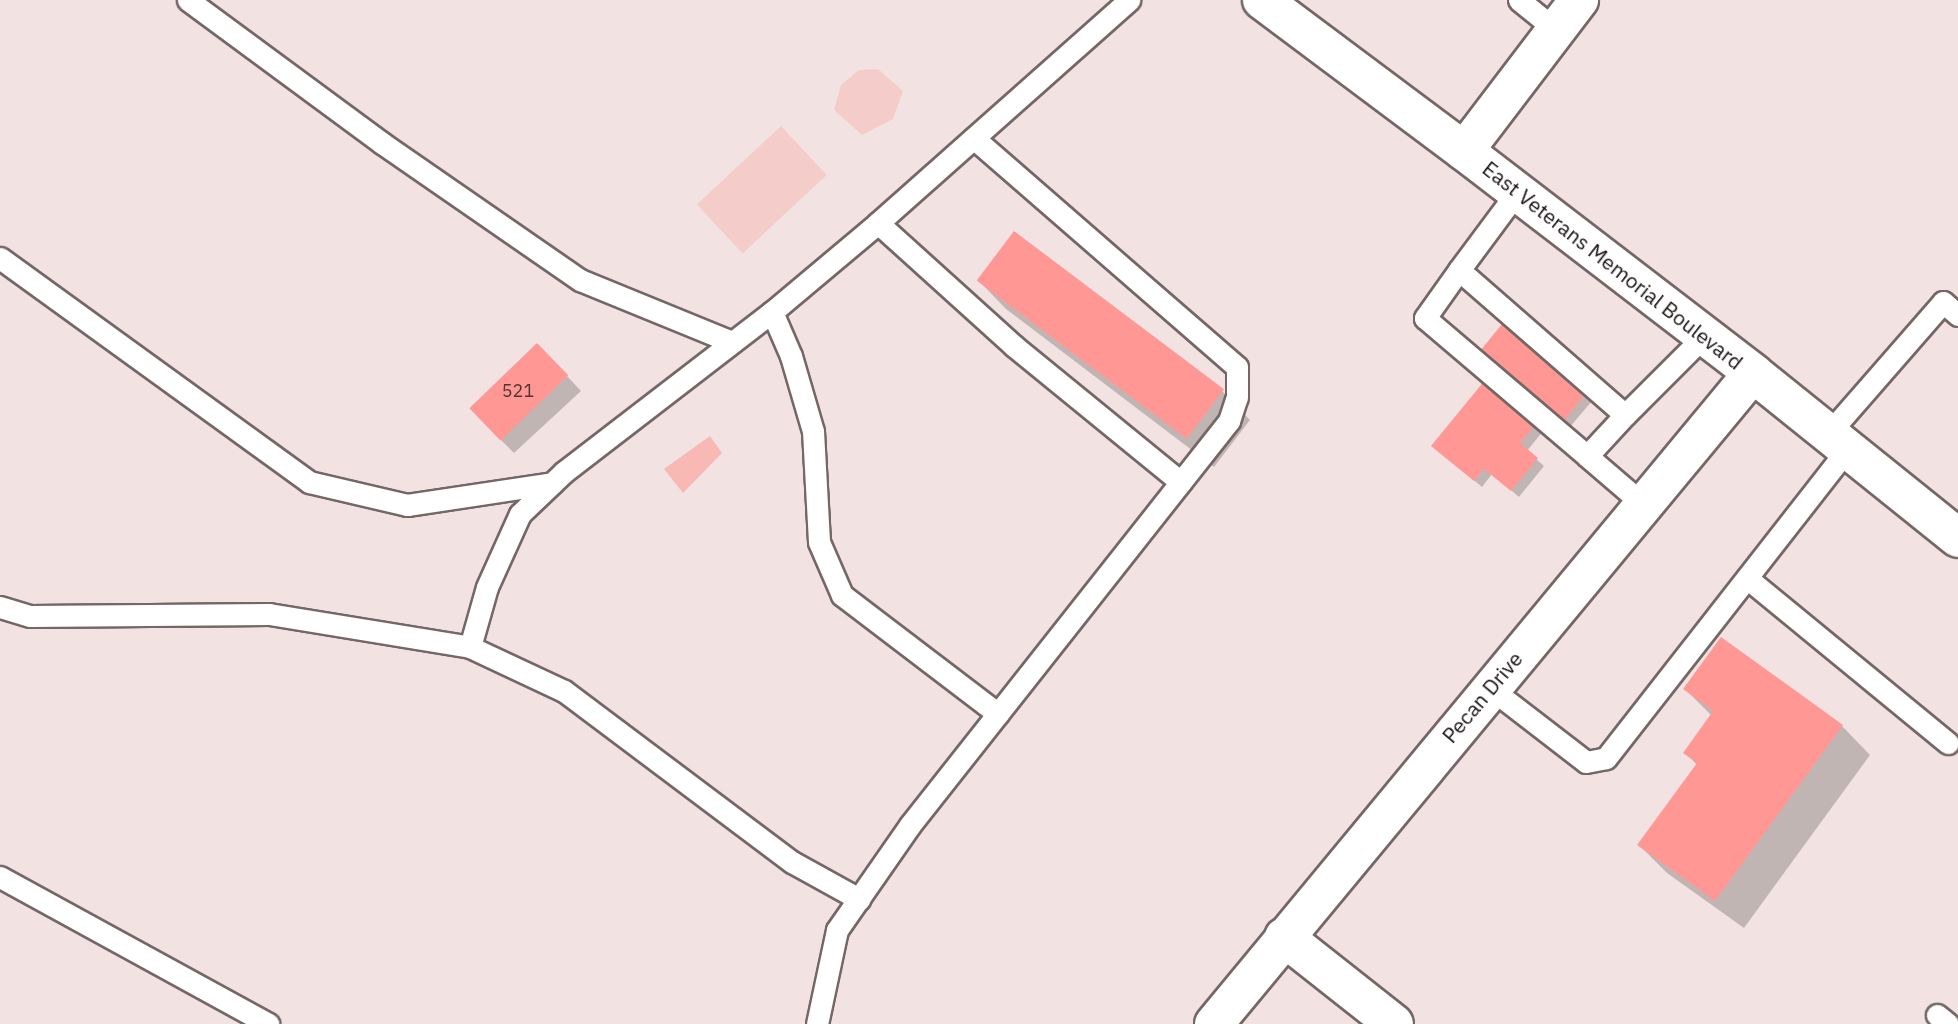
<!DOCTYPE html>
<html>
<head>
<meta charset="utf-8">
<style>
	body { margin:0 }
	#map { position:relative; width:1958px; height:1024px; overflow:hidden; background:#f2e3e2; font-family:"IBM Plex Sans",sans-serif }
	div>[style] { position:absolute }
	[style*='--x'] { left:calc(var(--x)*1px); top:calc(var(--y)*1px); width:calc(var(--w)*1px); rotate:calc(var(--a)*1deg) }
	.green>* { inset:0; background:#f4ccc9; transform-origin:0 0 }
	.water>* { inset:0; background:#f8b8b4 }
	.shadow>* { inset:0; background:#0003 }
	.building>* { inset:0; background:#ff9894; transform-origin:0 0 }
	.roads { filter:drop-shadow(2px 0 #746766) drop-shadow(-2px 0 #746766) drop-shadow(0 2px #746766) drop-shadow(0 -2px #746766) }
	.lane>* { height:21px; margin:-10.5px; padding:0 10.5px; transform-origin:10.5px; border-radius:10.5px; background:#fff }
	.street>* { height:38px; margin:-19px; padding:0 19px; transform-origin:19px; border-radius:19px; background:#fff }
	.primary>* { height:38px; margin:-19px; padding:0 19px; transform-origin:19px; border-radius:19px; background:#fff }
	span { translate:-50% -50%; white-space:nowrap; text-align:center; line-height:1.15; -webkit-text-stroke:7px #fff; paint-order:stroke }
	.number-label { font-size:18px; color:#523533 }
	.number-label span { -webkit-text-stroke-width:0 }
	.street-label { font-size:21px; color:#191413 }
</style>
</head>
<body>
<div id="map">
	<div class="green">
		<div style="clip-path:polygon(878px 69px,903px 91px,893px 119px,862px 135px,834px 110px,841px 85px,859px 70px)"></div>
		<div style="left:781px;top:126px;width:67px;height:115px;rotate:47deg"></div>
	</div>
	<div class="water">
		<div style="clip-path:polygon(710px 436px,722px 453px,683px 493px,664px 469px)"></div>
	</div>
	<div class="shadow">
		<div style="clip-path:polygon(1014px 233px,1222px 391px,1250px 420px,1214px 467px,1006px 309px,978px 280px)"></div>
		<div style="clip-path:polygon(552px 360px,581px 391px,514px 453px,499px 438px)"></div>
		<div style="clip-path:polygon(1486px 361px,1584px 394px,1592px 401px,1569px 428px)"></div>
		<div style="clip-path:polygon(1486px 383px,1543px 431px,1527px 451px,1544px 466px,1519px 497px,1492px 474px,1482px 487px,1441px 453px)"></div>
		<div style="clip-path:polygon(1685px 689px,1842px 726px,1870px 755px,1744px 928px,1667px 873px,1639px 845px,1697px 765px,1685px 752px,1712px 716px)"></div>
	</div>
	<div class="building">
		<div style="left:1014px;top:231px;width:263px;height:62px;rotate:37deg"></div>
		<div style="left:1502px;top:324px;width:109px;height:39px;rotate:39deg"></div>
		<div style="left:537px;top:343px;width:45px;height:94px;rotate:46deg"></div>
		<div style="clip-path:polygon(1485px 380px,1537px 423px,1520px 443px,1538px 458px,1511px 491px,1484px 469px,1474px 481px,1431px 446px)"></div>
		<div style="clip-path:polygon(1721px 637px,1843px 725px,1715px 901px,1637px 845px,1697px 763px,1683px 753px,1713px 711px,1683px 689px)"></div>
	</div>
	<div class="roads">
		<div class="lane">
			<div style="--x:188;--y:0;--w:241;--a:36.4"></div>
			<div style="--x:382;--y:143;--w:241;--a:34.7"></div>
			<div style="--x:580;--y:280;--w:164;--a:22.2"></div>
			<div style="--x:1519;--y:0;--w:48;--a:39"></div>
			<div style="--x:1517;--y:192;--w:97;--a:126.6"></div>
			<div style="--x:1459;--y:270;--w:220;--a:41.1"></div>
			<div style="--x:1625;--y:415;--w:112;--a:-45"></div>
			<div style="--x:878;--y:223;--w:183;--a:42.1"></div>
			<div style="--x:1014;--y:346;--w:215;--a:39.2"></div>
			<div style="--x:0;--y:258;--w:382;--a:35.9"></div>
			<div style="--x:309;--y:482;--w:101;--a:13.2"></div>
			<div style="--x:407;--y:505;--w:147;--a:-8.6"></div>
			<div style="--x:1459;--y:270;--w:59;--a:125.3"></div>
			<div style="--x:1425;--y:318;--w:213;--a:40.4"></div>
			<div style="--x:1587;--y:456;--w:56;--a:-47.2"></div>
			<div style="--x:772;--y:312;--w:48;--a:66.6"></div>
			<div style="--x:791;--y:356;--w:78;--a:73.7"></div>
			<div style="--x:813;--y:431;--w:111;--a:86.9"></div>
			<div style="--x:819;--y:542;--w:58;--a:66.5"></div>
			<div style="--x:842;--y:595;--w:196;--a:37.3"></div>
			<div style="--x:1828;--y:434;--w:175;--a:-48.9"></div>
			<div style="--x:1943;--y:302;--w:20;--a:41"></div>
			<div style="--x:1587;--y:456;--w:74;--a:40.6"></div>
			<div style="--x:1747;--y:578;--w:260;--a:39.4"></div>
			<div style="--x:0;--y:607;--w:31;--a:17"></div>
			<div style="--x:30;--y:616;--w:239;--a:-0.5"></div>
			<div style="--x:269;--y:614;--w:204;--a:9.3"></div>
			<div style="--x:470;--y:647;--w:104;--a:25.1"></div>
			<div style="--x:564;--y:691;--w:285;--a:36.9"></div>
			<div style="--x:792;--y:862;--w:77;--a:28.9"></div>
			<div style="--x:470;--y:647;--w:62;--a:-74.2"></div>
			<div style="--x:487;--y:587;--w:80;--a:-65.7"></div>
			<div style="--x:520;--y:514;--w:61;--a:-43.7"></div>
			<div style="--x:564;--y:472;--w:262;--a:-37.6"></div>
			<div style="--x:772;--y:312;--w:138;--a:-40"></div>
			<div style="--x:878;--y:223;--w:336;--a:-41.6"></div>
			<div style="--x:1490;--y:688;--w:121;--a:37.6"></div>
			<div style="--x:1586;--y:762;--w:20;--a:-11"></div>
			<div style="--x:1606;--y:758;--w:391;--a:-52"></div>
			<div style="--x:0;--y:877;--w:306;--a:28.7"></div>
			<div style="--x:1937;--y:1015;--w:14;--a:39"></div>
			<div style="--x:817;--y:1024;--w:96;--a:-78"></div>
			<div style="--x:837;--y:930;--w:128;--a:-55.2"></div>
			<div style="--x:910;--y:825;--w:515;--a:-51.71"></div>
			<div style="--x:1229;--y:421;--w:25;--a:-72"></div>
			<div style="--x:1237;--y:397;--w:30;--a:-90"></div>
			<div style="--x:1237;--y:367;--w:349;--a:-139"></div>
		</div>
		<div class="street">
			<div style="--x:1464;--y:151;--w:190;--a:-52.7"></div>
			<div style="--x:1284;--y:937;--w:140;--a:38.3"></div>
			<div style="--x:1214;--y:1024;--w:845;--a:-50.38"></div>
		</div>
		<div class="primary">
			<div style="--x:1262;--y:0;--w:252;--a:36.8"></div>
			<div style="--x:1464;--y:151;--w:364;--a:37.5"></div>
			<div style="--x:1753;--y:373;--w:263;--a:38.8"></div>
		</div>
	</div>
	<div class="number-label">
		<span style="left:518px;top:391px">521</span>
	</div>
	<div class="street-label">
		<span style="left:1613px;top:265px;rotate:38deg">East Veterans Memorial Boulevard</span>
		<span style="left:1482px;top:697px;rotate:-50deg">Pecan Drive</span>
	</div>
</div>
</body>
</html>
